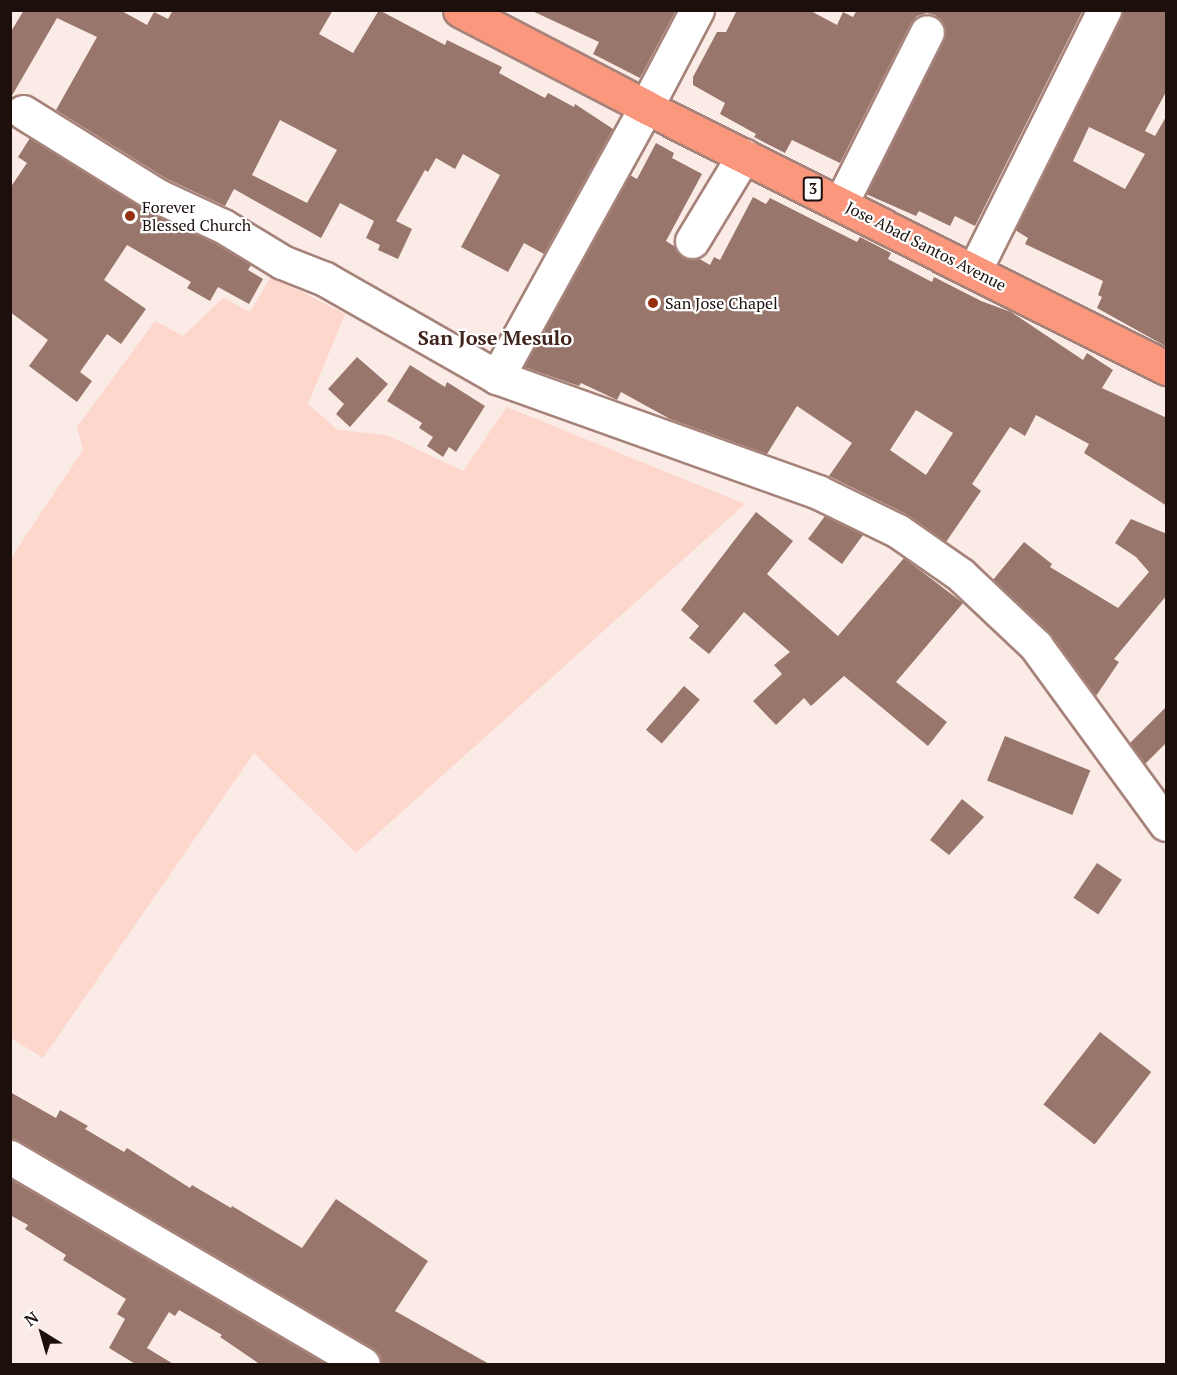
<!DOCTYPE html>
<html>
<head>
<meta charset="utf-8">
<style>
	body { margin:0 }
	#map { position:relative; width:1177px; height:1375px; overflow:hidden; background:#fbebe7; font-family:"PT Serif",serif }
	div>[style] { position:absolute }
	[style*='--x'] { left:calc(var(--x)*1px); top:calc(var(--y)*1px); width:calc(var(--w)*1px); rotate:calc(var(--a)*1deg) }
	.green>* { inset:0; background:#fdd7cc }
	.building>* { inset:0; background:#98766c; transform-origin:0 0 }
	.roads { filter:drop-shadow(2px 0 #a6837a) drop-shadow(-2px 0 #a6837a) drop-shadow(0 2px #a6837a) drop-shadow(0 -2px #a6837a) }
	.minor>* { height:33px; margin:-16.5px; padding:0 16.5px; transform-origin:16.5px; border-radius:16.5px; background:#fff }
	.highway>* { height:33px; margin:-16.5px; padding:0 16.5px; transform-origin:16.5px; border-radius:16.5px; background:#fa977c }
	.dots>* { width:16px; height:16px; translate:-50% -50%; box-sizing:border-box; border:3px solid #fff; border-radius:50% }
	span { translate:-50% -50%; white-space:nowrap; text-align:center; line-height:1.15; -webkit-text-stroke:4.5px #fff; paint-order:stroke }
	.shield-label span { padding:2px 4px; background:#fff; border:2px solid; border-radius:4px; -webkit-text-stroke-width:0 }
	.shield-label { font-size:15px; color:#1d100c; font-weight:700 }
	.poi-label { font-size:16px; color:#1d100c }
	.left { translate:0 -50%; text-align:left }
	.street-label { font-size:16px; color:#1d100c }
	.quarter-label { font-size:20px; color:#41251d; font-weight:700 }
	.frame { position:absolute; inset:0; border:12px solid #1d100c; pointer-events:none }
	.north { position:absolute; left:12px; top:1303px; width:60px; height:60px; -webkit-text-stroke:4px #fff; paint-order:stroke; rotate:323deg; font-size:16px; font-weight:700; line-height:24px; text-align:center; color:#1d100c }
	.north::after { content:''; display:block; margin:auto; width:21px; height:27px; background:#1d100c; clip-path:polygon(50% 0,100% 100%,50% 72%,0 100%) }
</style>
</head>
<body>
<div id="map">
	<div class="green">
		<div style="clip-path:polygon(271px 276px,345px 314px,308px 404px,338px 430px,387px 435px,463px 471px,507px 407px,745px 504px,356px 853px,254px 753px,43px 1058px,11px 1038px,11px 558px,83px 450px,77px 427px,155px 321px,183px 336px,223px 298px,250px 312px)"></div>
	</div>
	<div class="building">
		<div style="clip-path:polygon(evenodd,24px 10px,120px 10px,147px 25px,154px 12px,168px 19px,173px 10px,333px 10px,319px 34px,353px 53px,379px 10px,445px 45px,447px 40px,502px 67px,499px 73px,545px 98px,548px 93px,574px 107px,575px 104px,613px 129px,544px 254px,524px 243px,508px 272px,461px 247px,500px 175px,463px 154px,455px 169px,436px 158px,428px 172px,425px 170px,396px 221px,412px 229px,398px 259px,378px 250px,380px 245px,366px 238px,374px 221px,340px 203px,321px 238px,234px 189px,225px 206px,167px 179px,56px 110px,97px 37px,57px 18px,10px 99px,10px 33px,24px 10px,280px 120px,337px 150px,307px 203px,252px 175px,280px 120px)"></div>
		<div style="clip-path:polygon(530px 10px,676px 10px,640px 78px,593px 54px,599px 42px)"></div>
		<div style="clip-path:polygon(737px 10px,809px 10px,837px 25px,843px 12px,853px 17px,857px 10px,1083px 10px,975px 226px,955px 216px,950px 226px,919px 211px,916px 216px,866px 194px,944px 40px,946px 30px,942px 21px,935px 15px,927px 13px,917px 16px,911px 23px,840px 163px,792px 140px,785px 153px,754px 137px,756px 134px,720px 114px,725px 103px,693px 85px,693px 77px,717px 32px,726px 32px)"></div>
		<div style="clip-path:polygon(evenodd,1122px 10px,1167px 10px,1167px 90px,1145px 131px,1155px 136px,1167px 115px,1167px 347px,1097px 308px,1102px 297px,1098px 295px,1103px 281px,1025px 244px,1028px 238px,1015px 230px,1122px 10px,1089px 127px,1145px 154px,1125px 189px,1073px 161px,1089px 127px)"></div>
		<div style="clip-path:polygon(30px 138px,148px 212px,214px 243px,251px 265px,248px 270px,263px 279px,249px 304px,218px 287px,210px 301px,187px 288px,191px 282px,127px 245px,104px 280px,146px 309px,121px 344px,107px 334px,80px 372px,92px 381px,77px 402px,29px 366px,48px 340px,10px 312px,10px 188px,27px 163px,18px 157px)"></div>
		<div style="clip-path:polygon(evenodd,656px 143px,674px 153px,672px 158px,702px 174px,666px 241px,674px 246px,683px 257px,698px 258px,710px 265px,714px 257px,720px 260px,753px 197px,766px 204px,770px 198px,857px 242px,860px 237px,891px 253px,888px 259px,932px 282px,934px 277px,981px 301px,1011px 312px,1083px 360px,1087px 353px,1113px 370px,1102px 388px,1167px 418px,1167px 506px,1084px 453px,1089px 444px,1036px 415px,1025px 436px,1010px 427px,972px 484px,981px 491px,946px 542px,906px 514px,829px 476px,852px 443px,797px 406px,767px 454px,670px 419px,621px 392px,617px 400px,581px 383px,579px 386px,524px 367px,630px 175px,637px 179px,656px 143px,916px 410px,953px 433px,926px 475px,890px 450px,916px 410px)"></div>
		<div style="clip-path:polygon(357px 357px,388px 384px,350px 427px,336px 414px,344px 404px,328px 389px)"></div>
		<div style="clip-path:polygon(410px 365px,445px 387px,447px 382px,485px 406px,456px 452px,449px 447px,443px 457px,427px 446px,433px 437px,419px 428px,422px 423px,387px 401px)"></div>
		<div style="clip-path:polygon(756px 512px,793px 541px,767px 574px,838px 636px,904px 558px,963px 603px,896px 682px,947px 722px,928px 746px,844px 676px,811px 706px,804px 698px,776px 725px,753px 701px,782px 674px,774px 665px,790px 652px,744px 612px,709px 654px,689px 638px,699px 626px,681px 610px)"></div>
		<div style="clip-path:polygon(825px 516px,863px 535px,842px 564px,808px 539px)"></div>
		<div style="clip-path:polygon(1131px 519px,1167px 534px,1167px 595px,1114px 659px,1119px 662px,1096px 696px,1051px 635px,993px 580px,1024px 542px,1052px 564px,1050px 567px,1118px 608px,1149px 572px,1136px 557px,1115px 543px)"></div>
		<div style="left:684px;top:686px;width:21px;height:58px;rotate:41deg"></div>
		<div style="clip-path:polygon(1167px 706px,1167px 742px,1145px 764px,1130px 743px)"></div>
		<div style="left:1005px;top:736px;width:92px;height:48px;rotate:22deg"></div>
		<div style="clip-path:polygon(962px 799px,984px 817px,949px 855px,930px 840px)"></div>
		<div style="left:1097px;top:863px;width:30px;height:42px;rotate:34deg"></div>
		<div style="left:1100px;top:1032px;width:65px;height:92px;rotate:38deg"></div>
		<div style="clip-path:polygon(10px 1092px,56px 1118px,60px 1110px,88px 1126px,85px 1129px,124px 1152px,127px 1148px,190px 1188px,192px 1185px,231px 1208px,232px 1206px,302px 1248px,336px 1199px,428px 1261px,395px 1311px,491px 1365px,382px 1365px,380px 1355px,372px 1348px,19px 1141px,10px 1138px)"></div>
		<div style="clip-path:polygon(10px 1179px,327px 1365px,261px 1365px,220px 1337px,222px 1335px,179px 1310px,175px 1316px,169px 1312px,147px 1348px,175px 1365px,137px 1365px,109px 1348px,125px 1319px,117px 1314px,126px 1299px,63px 1260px,66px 1255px,25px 1229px,28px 1225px,10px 1215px)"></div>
	</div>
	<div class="roads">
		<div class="minor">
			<div style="--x:23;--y:112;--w:159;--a:31.9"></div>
			<div style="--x:158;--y:196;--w:72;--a:24.8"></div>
			<div style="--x:223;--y:226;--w:69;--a:31.4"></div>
			<div style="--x:282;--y:262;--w:46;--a:21.6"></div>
			<div style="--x:325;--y:279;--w:198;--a:29.7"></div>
			<div style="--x:497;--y:377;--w:341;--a:19.7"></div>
			<div style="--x:818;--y:492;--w:89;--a:26"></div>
			<div style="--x:898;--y:531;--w:77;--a:34.9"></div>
			<div style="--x:961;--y:575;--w:103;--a:43.4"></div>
			<div style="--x:1036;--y:646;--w:220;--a:53.9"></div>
			<div style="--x:841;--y:203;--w:191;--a:-63.3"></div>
			<div style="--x:692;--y:241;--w:100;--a:-58.8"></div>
			<div style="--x:974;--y:271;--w:292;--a:-63.5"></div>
			<div style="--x:497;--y:377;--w:308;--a:-61.1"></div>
			<div style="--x:646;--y:107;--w:110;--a:-62.3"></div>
			<div style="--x:10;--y:1157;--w:409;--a:30.4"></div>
		</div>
		<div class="highway">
			<div style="--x:460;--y:10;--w:210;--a:27.5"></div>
			<div style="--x:646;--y:107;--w:582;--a:26.65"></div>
		</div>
	</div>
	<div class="dots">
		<div style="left:130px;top:216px;background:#962f10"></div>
		<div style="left:653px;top:303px;background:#962f10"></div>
	</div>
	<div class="shield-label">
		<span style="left:813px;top:189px">3</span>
	</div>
	<div class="poi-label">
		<span class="left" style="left:142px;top:216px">Forever<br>Blessed Church</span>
		<span class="left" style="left:665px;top:303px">San Jose Chapel</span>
	</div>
	<div class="street-label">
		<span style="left:926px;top:246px;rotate:27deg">Jose Abad Santos Avenue</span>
	</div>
	<div class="quarter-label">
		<span style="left:495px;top:337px">San Jose Mesulo</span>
	</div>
	<div class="frame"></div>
	<div class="north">N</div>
</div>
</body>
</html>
